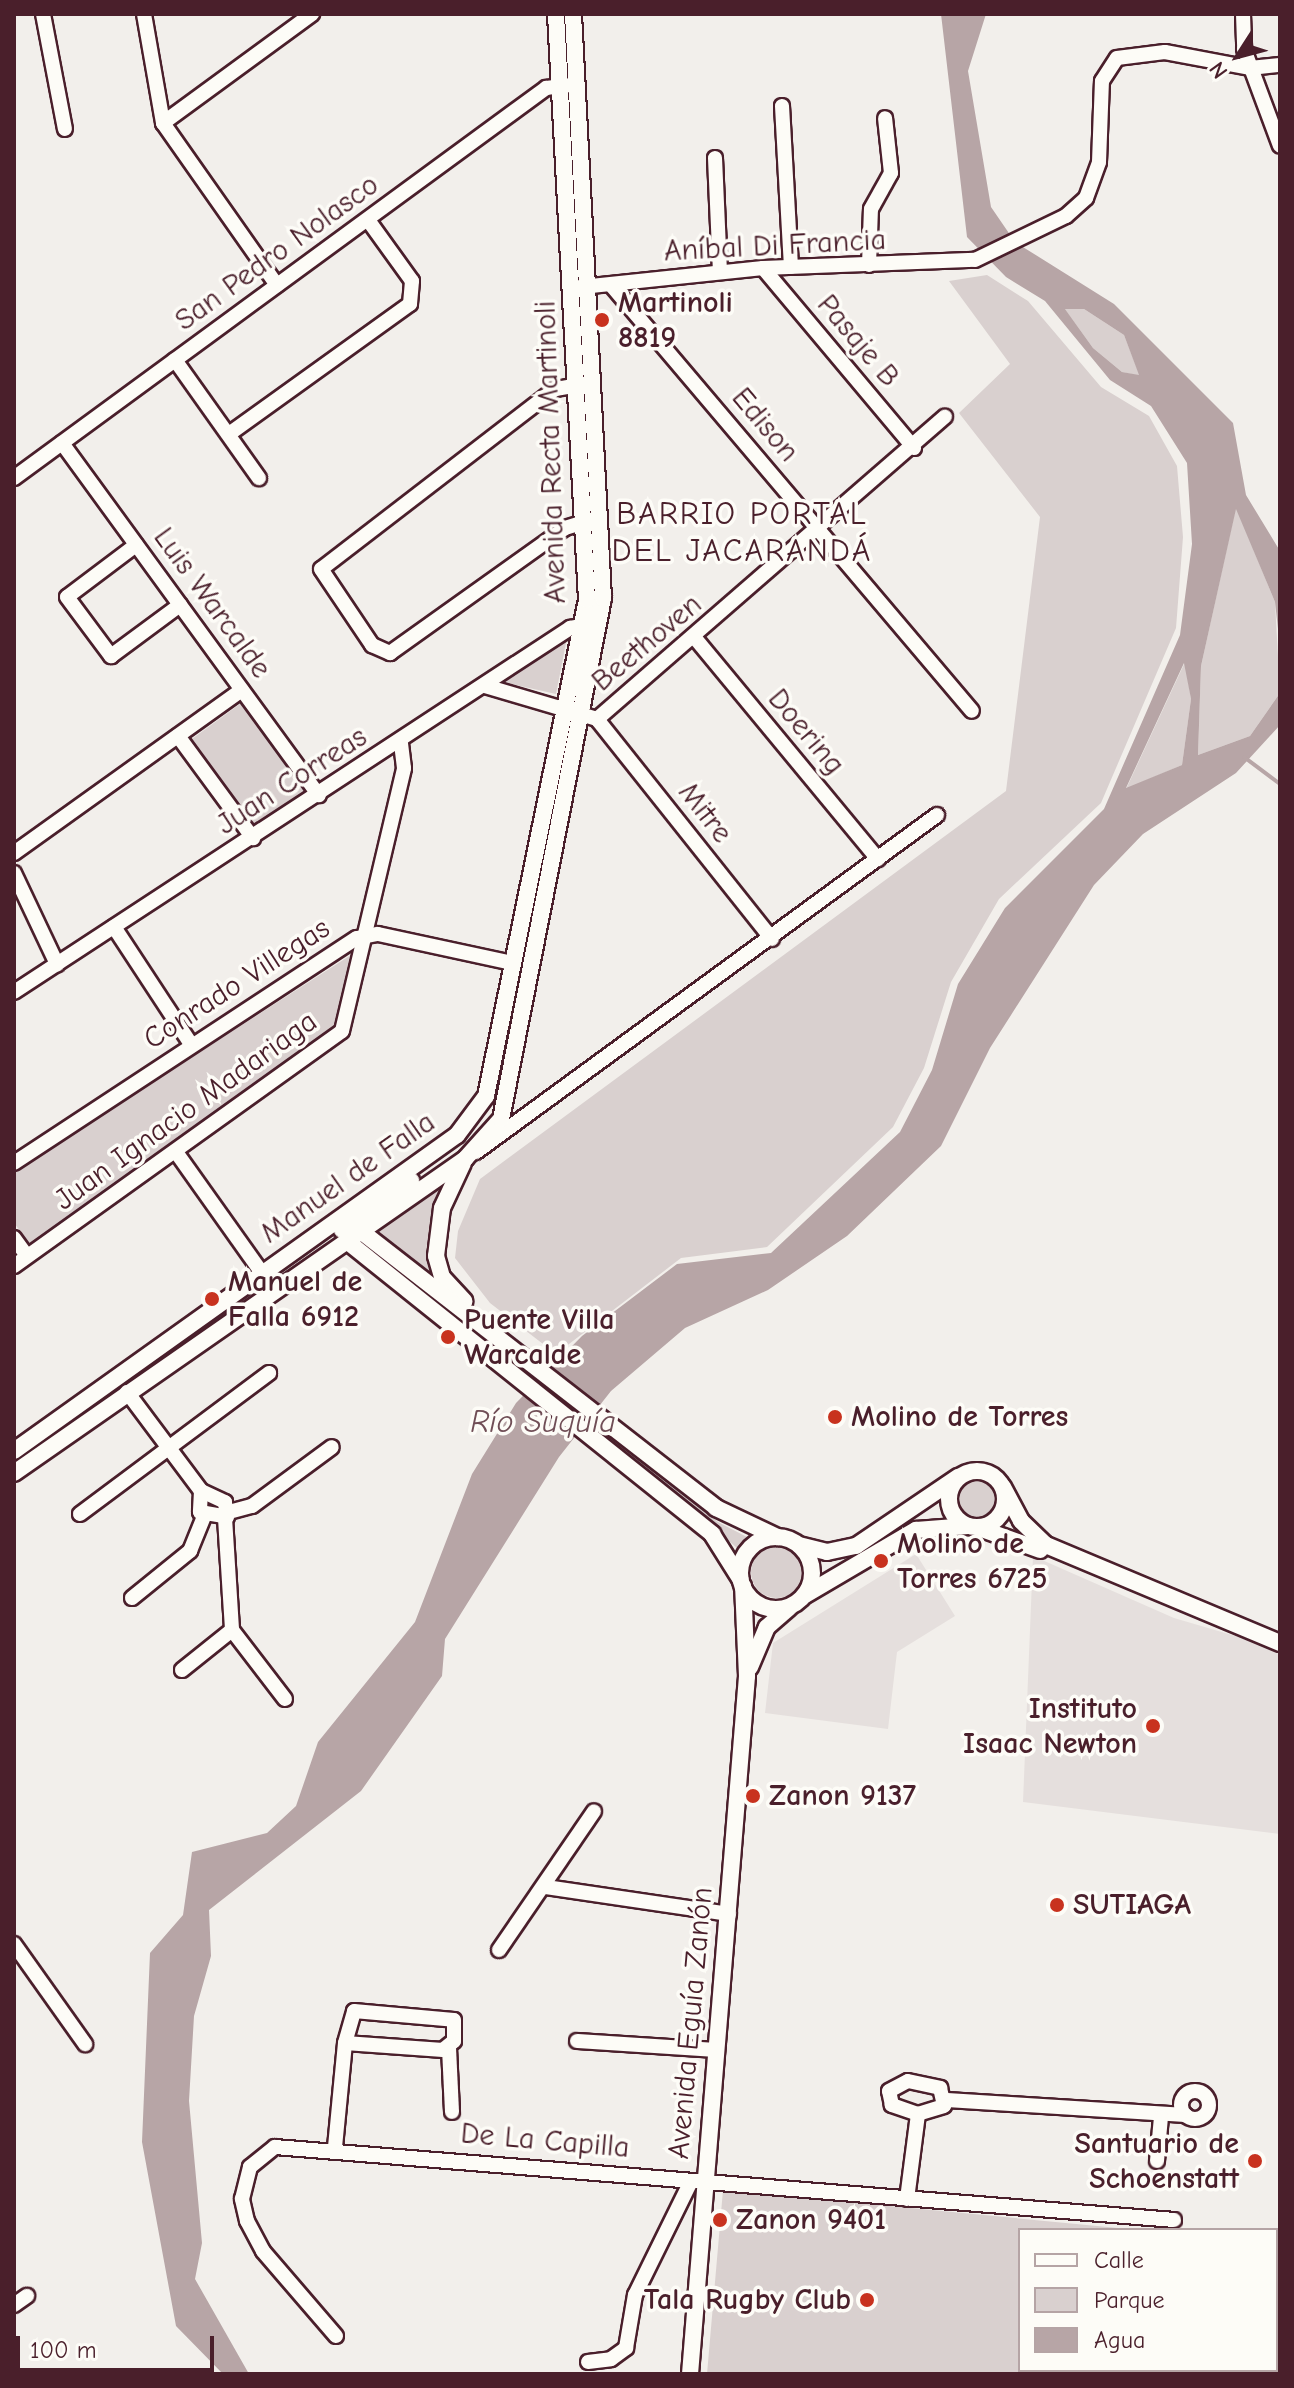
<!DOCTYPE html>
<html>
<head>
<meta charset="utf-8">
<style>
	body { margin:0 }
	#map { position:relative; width:1294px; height:2388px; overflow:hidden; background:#f2efeb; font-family:"Comic Neue",sans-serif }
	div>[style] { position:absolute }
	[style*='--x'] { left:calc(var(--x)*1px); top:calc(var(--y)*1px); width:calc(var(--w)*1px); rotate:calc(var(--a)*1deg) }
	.built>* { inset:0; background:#e5dfdd }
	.green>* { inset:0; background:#d9d0cf; transform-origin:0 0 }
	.round { border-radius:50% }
	.water>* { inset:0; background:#b7a5a6 }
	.stream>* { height:4px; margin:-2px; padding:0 2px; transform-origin:2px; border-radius:2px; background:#b7a5a6 }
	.roads { filter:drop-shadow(2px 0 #4a1f2b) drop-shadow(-2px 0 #4a1f2b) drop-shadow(0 2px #4a1f2b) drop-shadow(0 -2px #4a1f2b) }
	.minor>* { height:14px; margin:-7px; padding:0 7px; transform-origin:7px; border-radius:7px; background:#fdfcf7 }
	.minor>.ring { margin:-7px; padding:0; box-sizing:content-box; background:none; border:14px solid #fdfcf7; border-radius:50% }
	.major>* { height:16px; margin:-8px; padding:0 8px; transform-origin:8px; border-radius:8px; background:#fdfcf7 }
	.major>.ring { margin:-8px; padding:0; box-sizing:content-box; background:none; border:16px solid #fdfcf7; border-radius:50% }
	.dots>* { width:22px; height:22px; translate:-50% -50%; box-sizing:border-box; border:4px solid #fdfcf7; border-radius:50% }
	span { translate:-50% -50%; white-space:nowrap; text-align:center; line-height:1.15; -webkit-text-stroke:7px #fdfcf7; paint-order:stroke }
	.street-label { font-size:30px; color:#4a1f2b }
	.poi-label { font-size:30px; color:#4a1f2b; font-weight:700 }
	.left { translate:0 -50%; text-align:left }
	.right { translate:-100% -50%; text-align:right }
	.neighbourhood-label { font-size:32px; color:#4a1f2b; letter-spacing:2px }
	.water-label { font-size:32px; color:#704e56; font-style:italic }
	.frame { position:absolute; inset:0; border:16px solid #4a1f2b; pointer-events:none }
	.legend { position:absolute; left:1018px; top:2228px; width:260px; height:144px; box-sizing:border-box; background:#fdfcf7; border:2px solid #b5a4a5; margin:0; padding:10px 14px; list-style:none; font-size:24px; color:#4a1f2b }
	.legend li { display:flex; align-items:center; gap:16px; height:40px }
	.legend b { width:40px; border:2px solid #b5a4a5 }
	.north { position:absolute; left:1198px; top:16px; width:80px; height:80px; -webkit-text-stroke:6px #fdfcf7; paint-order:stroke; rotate:234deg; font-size:22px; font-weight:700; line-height:32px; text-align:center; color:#4a1f2b }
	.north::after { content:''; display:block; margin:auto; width:28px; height:36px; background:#4a1f2b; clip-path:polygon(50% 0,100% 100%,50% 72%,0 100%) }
	.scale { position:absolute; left:16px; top:2336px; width:198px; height:36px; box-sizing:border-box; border:4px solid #4a1f2b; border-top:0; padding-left:10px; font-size:24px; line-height:28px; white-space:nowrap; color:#4a1f2b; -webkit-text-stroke:6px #fdfcf7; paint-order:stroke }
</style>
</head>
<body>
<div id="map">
	<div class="built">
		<div style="clip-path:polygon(916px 1554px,955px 1616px,897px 1652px,888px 1729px,765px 1713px,773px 1643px)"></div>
		<div style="clip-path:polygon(1033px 1556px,1174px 1618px,1280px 1649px,1280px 1834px,1023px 1802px)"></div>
	</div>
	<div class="green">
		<div style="clip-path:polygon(987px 275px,1028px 301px,1101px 387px,1149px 416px,1177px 466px,1183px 537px,1176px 628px,1101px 803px,999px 899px,951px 982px,924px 1068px,893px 1127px,767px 1247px,681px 1258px,556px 1354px,490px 1303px,455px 1258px,458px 1231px,480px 1179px,1006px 791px,1040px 517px,959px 413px,1010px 364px,949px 281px)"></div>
		<div style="clip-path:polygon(1064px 308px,1084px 309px,1124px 335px,1140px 376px,1122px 372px,1093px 348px)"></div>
		<div style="clip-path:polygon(1236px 507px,1275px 602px,1280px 693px,1250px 736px,1198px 755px,1201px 666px)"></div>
		<div style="clip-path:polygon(567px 638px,556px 694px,502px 682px)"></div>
		<div style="clip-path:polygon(1185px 662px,1191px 699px,1182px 765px,1126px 789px)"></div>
		<div style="left:244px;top:701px;width:110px;height:67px;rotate:54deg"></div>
		<div style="clip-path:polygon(357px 951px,341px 1013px,327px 1035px,30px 1244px,14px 1223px,14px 1172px)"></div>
		<div style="clip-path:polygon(444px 1182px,426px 1248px,433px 1282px,374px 1232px)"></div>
		<div style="clip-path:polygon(630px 1454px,718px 1522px,747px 1537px,737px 1548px)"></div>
		<div class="round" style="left:959px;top:1481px;width:36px;height:36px"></div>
		<div class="round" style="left:751px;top:1546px;width:52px;height:52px"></div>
		<div style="clip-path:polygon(723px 2190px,1139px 2230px,1020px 2230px,1020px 2370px,1237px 2374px,707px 2374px)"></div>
	</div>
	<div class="water">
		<div style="clip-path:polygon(evenodd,941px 14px,986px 14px,968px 71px,991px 207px,1015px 242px,1114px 304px,1233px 423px,1246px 495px,1280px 551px,1280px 647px,1275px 602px,1236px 509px,1201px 666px,1198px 755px,1250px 736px,1280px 693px,1280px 725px,1236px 773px,1143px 834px,1094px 885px,990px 1048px,941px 1146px,847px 1236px,768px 1290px,685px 1328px,611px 1391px,559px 1457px,445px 1639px,442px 1676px,361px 1791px,209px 1910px,211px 1956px,194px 2016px,189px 2101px,202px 2243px,195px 2279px,249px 2374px,223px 2374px,176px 2326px,142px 2142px,150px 1953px,183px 1915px,192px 1852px,267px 1833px,296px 1806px,318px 1742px,415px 1622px,472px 1474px,516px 1403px,582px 1336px,677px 1264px,771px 1253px,900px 1132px,932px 1070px,958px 984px,1005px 908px,1104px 809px,1180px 635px,1192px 544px,1187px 463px,1151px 406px,1110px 380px,1045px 301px,1006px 277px,967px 237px,941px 14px,1065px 309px,1084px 309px,1124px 335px,1139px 375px,1122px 372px,1093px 348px,1065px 309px,941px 14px,1184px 663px,1191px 699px,1182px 765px,1126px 788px,1184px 663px)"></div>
	</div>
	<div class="stream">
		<div style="--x:1244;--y:757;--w:45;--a:36.9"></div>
	</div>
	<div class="roads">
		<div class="minor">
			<div style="--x:43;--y:14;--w:117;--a:79.2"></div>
			<div style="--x:144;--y:14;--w:111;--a:80.1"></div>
			<div style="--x:163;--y:123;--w:198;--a:54.9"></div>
			<div style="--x:1243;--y:14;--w:35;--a:88"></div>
			<div style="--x:1244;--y:49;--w:103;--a:69.6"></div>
			<div style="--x:782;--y:106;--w:161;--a:86.8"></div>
			<div style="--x:163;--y:123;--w:185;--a:-36.2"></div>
			<div style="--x:715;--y:158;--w:114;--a:87.5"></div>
			<div style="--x:869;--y:265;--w:56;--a:-88"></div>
			<div style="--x:871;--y:209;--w:41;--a:-60.9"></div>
			<div style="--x:891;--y:173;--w:55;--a:-96.2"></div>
			<div style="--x:763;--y:268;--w:235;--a:50"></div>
			<div style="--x:611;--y:285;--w:558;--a:49.72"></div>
			<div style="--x:572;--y:288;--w:192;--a:-6"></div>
			<div style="--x:763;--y:268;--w:212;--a:-2.2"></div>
			<div style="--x:975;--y:260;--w:101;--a:-25.8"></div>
			<div style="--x:1066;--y:216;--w:27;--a:-42"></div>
			<div style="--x:1086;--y:198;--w:38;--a:-70"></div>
			<div style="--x:1099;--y:162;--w:81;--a:-87.9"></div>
			<div style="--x:1102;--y:81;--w:27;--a:-57"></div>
			<div style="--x:1117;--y:58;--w:48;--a:-7.1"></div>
			<div style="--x:1165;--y:52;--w:86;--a:10.7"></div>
			<div style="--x:1250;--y:68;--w:30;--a:-6"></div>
			<div style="--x:175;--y:360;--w:145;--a:54.6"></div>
			<div style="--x:584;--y:384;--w:29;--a:170"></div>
			<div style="--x:555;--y:389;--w:295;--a:142.4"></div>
			<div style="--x:321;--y:569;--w:92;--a:56.1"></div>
			<div style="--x:372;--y:645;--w:20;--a:24"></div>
			<div style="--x:390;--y:653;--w:215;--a:-35.5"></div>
			<div style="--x:565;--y:528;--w:28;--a:-17"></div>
			<div style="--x:229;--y:434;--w:223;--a:-35.7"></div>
			<div style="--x:410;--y:304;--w:23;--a:-85"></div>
			<div style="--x:412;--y:281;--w:75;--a:-125.8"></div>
			<div style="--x:62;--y:443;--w:436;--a:53.9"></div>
			<div style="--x:14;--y:478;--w:660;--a:-36.24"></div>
			<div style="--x:546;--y:88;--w:24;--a:-7"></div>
			<div style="--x:136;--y:545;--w:86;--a:143"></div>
			<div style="--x:67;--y:597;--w:74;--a:53.3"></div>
			<div style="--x:111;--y:656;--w:86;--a:-36.5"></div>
			<div style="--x:695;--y:638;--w:287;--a:50.4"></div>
			<div style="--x:485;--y:686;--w:117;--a:16.4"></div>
			<div style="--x:597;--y:719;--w:281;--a:51.5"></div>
			<div style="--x:597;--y:719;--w:461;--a:-41"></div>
			<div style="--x:178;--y:736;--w:127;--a:53.7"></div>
			<div style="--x:14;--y:853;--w:280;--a:-35.6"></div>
			<div style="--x:14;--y:873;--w:101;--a:64.7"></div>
			<div style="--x:114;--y:927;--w:140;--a:56.7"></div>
			<div style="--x:14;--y:992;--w:665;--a:-33.21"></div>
			<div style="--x:570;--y:628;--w:22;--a:-10"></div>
			<div style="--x:176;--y:1152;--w:148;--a:54.6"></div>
			<div style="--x:476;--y:1152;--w:571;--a:-36.17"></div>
			<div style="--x:14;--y:1163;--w:410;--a:-33.3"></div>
			<div style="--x:357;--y:938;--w:21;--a:-11"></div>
			<div style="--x:378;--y:934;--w:137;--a:12.2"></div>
			<div style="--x:14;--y:1238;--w:22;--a:54"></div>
			<div style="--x:14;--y:1266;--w:403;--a:-35.6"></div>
			<div style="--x:342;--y:1031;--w:270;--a:-76.7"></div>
			<div style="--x:404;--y:768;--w:26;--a:-97"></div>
			<div style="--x:127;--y:1392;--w:124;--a:53.2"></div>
			<div style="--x:201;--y:1491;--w:21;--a:93"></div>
			<div style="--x:200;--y:1512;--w:27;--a:10"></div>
			<div style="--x:227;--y:1517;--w:15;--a:-98"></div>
			<div style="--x:225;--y:1502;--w:26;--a:-155"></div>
			<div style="--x:229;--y:1512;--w:24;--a:-15"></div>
			<div style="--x:252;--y:1506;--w:99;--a:-36.4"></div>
			<div style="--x:80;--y:1514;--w:236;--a:-36.7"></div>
			<div style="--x:225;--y:1518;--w:112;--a:86.4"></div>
			<div style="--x:232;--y:1630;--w:87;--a:52.5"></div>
			<div style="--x:132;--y:1598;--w:75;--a:-39"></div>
			<div style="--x:190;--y:1551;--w:38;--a:-68"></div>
			<div style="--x:182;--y:1670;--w:64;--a:-38.7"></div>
			<div style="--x:546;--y:1887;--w:185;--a:8.4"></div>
			<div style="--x:14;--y:1944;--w:123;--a:54.6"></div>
			<div style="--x:499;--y:1950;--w:168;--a:-55.6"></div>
			<div style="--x:577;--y:2041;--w:140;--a:3.7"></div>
			<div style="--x:449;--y:2048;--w:64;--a:87.3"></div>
			<div style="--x:908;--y:2081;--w:33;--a:12"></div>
			<div style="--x:940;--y:2088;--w:18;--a:77"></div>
			<div style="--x:944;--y:2106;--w:27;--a:163"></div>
			<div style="--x:918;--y:2114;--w:28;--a:-161"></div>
			<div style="--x:892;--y:2105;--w:14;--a:-102"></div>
			<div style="--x:889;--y:2091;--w:21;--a:-28"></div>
			<div class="ring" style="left:1181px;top:2091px;width:14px;height:14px"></div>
			<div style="--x:947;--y:2100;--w:239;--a:3.6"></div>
			<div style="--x:335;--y:2147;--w:104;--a:-84.5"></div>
			<div style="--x:345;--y:2043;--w:33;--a:-74"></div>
			<div style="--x:354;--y:2011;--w:100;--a:5.1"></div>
			<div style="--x:454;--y:2020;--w:21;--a:90"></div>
			<div style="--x:454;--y:2041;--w:14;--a:141"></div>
			<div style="--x:443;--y:2050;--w:98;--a:-175.9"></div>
			<div style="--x:1157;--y:2161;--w:44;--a:-84.8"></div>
			<div style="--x:907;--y:2199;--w:86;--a:-82.6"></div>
			<div style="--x:14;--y:2305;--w:16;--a:-35"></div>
			<div style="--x:336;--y:2336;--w:112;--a:-130.7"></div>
			<div style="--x:263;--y:2251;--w:34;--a:-118"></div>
			<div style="--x:247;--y:2221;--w:23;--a:-103"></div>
			<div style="--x:242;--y:2199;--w:33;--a:-76"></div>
			<div style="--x:250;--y:2167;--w:32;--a:-39"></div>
			<div style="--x:275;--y:2147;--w:902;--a:4.64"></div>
			<div style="--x:588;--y:2362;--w:23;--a:-7"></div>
			<div style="--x:611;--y:2359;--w:19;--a:-36"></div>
			<div style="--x:626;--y:2348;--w:54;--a:-80.4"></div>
			<div style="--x:635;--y:2295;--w:127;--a:-63.8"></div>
		</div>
		<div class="major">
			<div style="--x:463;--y:1163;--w:50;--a:115"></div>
			<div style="--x:442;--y:1208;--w:48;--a:97.1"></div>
			<div style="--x:436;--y:1256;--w:22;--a:74"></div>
			<div style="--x:442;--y:1277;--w:33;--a:47"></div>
			<div style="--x:346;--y:1228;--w:16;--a:14"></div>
			<div style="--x:362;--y:1232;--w:449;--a:37.9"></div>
			<div style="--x:716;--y:1508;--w:68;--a:25.4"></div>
			<div style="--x:342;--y:1230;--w:85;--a:-35.4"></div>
			<div style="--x:348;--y:1242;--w:467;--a:38.7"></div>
			<div style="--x:712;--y:1534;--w:54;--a:57.8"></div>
			<div style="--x:14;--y:1451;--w:544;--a:-35.5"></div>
			<div style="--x:457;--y:1135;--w:49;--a:-53.4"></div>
			<div style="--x:486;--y:1096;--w:506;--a:-78.49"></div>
			<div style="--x:587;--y:600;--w:587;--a:-93.03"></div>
			<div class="ring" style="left:949px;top:1471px;width:40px;height:40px"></div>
			<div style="--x:14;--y:1473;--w:550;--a:-34.85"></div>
			<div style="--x:465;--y:1159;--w:54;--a:-48"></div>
			<div style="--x:501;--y:1119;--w:531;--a:-78.92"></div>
			<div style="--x:603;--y:598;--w:585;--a:-92.94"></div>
			<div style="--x:1003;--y:1487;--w:38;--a:62"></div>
			<div style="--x:1021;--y:1521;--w:35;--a:44"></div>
			<div style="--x:1046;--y:1545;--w:254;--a:22.7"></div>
			<div style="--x:979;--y:1528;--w:65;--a:19.8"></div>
			<div class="ring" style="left:740px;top:1537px;width:56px;height:56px"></div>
			<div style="--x:799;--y:1545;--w:29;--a:14"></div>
			<div style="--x:827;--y:1552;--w:30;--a:-12"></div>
			<div style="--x:856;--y:1546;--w:123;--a:-34.1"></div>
			<div style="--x:805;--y:1595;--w:129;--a:-30.4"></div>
			<div style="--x:916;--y:1530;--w:52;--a:-4.4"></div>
			<div style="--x:750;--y:1667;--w:43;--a:-67"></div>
			<div style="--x:767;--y:1627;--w:29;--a:-41"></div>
			<div style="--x:690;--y:2374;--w:700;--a:-85.33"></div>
			<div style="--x:747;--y:1676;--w:90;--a:-92.5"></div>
		</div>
	</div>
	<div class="dots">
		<div style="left:602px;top:320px;background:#c8321e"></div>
		<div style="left:212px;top:1299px;background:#c8321e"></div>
		<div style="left:448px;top:1337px;background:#c8321e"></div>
		<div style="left:835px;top:1417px;background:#c8321e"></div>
		<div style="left:881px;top:1561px;background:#c8321e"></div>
		<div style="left:1153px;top:1726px;background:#c8321e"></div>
		<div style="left:753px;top:1796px;background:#c8321e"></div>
		<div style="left:1057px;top:1905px;background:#c8321e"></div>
		<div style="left:1255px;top:2161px;background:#c8321e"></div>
		<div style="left:720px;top:2220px;background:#c8321e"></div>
		<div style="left:867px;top:2300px;background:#c8321e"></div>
	</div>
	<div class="street-label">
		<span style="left:775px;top:246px;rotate:-3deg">Aníbal Di Francia</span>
		<span style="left:277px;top:253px;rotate:-36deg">San Pedro Nolasco</span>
		<span style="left:858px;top:341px;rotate:50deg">Pasaje B</span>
		<span style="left:765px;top:425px;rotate:50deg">Edison</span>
		<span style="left:551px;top:452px;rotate:-92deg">Avenida Recta Martinoli</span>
		<span style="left:212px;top:603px;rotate:54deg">Luis Warcalde</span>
		<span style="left:647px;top:643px;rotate:-40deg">Beethoven</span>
		<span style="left:806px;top:732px;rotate:50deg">Doering</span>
		<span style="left:292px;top:781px;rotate:-33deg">Juan Correas</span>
		<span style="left:705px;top:813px;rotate:52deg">Mitre</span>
		<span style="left:237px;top:984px;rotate:-33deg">Conrado Villegas</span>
		<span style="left:186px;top:1111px;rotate:-36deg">Juan Ignacio Madariaga</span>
		<span style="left:348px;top:1178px;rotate:-35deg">Manuel de Falla</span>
		<span style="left:691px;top:2023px;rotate:-85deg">Avenida Eguía Zanón</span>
		<span style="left:545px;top:2141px;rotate:5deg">De La Capilla</span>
	</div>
	<div class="poi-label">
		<span class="left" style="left:618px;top:320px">Martinoli<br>8819</span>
		<span class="left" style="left:228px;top:1299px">Manuel de<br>Falla 6912</span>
		<span class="left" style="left:464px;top:1337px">Puente Villa<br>Warcalde</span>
		<span class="left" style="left:851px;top:1417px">Molino de Torres</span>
		<span class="left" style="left:897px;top:1561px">Molino de<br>Torres 6725</span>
		<span class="right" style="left:1137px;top:1726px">Instituto<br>Isaac Newton</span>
		<span class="left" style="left:769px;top:1796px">Zanon 9137</span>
		<span class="left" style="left:1073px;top:1905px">SUTIAGA</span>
		<span class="right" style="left:1239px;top:2161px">Santuario de<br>Schoenstatt</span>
		<span class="left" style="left:736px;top:2220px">Zanon 9401</span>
		<span class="right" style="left:851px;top:2300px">Tala Rugby Club</span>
	</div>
	<div class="neighbourhood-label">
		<span style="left:742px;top:533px">BARRIO PORTAL<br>DEL JACARANDÁ</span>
	</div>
	<div class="water-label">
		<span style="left:543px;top:1422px">Río Suquía</span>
	</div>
	<div class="frame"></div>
	<ul class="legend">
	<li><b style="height:10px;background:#fdfcf7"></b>Calle</li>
	<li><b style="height:22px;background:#d9d0cf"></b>Parque</li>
	<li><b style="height:22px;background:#b7a5a6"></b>Agua</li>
	</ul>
	<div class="north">N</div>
	<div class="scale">100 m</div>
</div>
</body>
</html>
